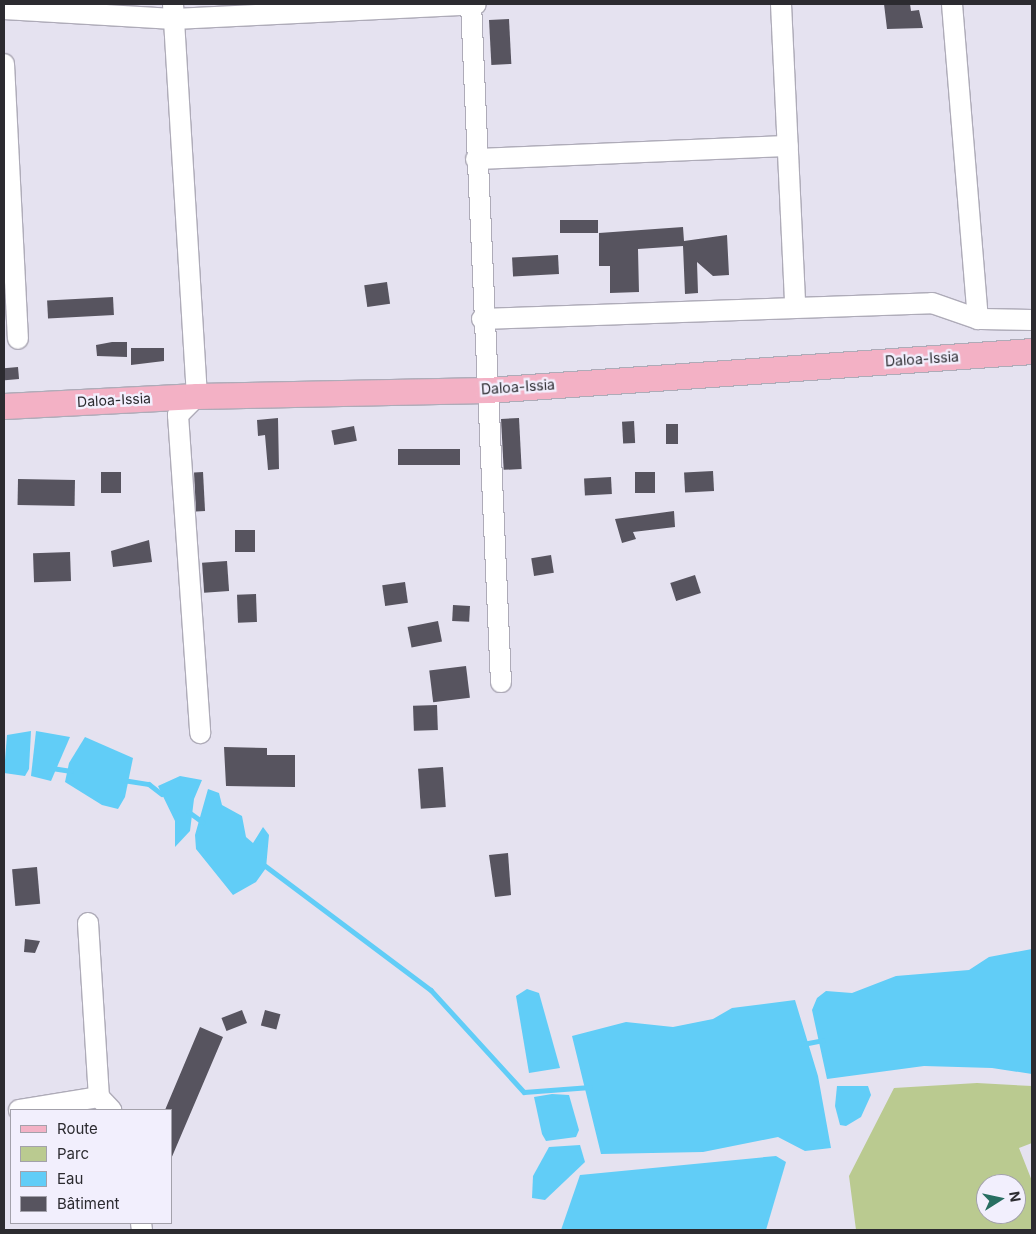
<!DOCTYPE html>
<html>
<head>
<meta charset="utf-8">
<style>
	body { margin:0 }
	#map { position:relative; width:1036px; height:1234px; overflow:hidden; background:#e5e2f0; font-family:Inter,sans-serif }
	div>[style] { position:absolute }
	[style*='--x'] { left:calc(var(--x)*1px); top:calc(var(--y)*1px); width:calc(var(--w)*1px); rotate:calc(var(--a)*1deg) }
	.green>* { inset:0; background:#baca90 }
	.water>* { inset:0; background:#61cdf7 }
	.stream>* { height:4.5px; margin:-2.25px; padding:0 2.25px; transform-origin:2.25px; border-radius:2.25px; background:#61cdf7 }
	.building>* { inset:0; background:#57545f; transform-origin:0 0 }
	.roads { filter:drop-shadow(1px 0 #aeabb8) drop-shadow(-1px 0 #aeabb8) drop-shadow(0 1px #aeabb8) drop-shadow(0 -1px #aeabb8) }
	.minor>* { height:20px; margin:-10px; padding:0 10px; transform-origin:10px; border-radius:10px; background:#fff }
	.major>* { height:25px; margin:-12.5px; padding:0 12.5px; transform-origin:12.5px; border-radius:12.5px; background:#f3b1c5 }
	span { translate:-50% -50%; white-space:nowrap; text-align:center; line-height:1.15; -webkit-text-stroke:5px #f2effd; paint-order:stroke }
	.street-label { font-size:14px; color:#2c2b30 }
	.frame { position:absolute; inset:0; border:5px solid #2c2b30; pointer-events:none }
	.legend { position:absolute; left:10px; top:1109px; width:162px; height:115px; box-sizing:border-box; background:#f2effd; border:1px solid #a3a1ab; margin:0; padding:6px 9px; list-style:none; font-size:15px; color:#2c2b30 }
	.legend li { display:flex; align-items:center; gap:10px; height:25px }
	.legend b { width:25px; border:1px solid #a3a1ab }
	.north { position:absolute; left:976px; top:1174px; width:50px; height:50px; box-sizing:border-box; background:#f2effd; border:1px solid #a3a1ab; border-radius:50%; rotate:80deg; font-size:14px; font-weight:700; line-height:20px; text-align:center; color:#2c2b30 }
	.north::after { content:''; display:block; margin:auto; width:18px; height:22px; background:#286e62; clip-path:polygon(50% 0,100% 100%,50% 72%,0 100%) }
</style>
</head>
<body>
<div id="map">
	<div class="green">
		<div style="clip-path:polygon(evenodd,977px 1083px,1032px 1086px,1032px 1143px,1019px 1148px,1032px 1181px,1032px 1230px,856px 1230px,849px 1176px,894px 1088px,977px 1083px,986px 1184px,1016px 1184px,1016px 1214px,986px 1214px,986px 1184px)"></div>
	</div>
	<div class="water">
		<div style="clip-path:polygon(31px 731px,29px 769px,25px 776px,4px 773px,7px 735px)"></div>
		<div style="clip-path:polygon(36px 731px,70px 737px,51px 781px,31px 776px)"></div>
		<div style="clip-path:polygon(85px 737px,133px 758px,125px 797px,118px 809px,102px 805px,65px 782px,69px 763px)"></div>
		<div style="clip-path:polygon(180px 776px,202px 780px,194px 799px,190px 831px,175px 847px,175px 821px,158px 786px)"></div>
		<div style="clip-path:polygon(208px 789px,219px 793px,222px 805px,242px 816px,246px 837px,253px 843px,263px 827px,269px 835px,266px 868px,256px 882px,233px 895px,196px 849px,195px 835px)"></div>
		<div style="clip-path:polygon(1032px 949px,1032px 1074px,992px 1068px,924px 1066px,827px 1079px,812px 1010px,817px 998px,826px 991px,852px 993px,896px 976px,969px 970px,989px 957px)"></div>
		<div style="clip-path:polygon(527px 989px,539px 993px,560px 1068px,529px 1073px,516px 996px)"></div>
		<div style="clip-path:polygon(795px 1000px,818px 1076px,831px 1148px,805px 1151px,778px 1137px,703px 1152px,601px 1154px,572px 1036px,626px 1022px,673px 1027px,713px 1019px,732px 1008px)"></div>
		<div style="clip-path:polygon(837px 1086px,868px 1086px,871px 1095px,861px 1117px,846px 1126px,840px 1125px,835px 1106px)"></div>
		<div style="clip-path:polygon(552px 1094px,569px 1095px,579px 1130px,576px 1137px,546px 1141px,542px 1134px,534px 1097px)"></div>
		<div style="clip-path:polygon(580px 1145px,585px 1162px,545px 1200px,532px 1198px,533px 1176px,549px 1147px)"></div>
		<div style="clip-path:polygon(776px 1156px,786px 1162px,766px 1230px,561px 1230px,580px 1175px)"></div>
	</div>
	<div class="stream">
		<div style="--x:52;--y:768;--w:19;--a:9"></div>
		<div style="--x:123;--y:780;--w:26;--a:9"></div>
		<div style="--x:149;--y:784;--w:16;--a:38"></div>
		<div style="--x:189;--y:812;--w:17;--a:36"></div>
		<div style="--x:263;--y:864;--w:210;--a:36.9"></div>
		<div style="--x:431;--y:990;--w:138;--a:47.6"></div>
		<div style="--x:524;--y:1092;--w:66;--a:-4.3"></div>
		<div style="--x:803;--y:1044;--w:20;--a:-11"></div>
	</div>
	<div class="building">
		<div style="clip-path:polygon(884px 4px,910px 4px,911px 11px,919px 10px,923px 28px,887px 29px)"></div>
		<div style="left:509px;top:19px;width:45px;height:20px;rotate:87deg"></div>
		<div style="left:598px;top:220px;width:13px;height:38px;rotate:90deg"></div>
		<div style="clip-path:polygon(683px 227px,684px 241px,727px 235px,729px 275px,713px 276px,697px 262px,698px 293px,685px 294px,683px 246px,638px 249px,639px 292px,610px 293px,610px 266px,599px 266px,599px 233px)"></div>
		<div style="left:558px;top:255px;width:19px;height:46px;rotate:87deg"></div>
		<div style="left:387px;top:282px;width:22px;height:23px;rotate:82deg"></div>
		<div style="left:113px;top:297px;width:18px;height:66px;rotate:87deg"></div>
		<div style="clip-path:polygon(112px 342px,127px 342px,127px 357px,97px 356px,96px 345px)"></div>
		<div style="clip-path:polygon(131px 348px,164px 348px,164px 361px,131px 365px)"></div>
		<div style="left:18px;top:367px;width:12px;height:14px;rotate:85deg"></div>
		<div style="clip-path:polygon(278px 418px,279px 469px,268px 470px,265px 435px,258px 436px,257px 420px)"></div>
		<div style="left:519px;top:418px;width:51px;height:18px;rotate:87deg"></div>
		<div style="left:634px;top:421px;width:22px;height:12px;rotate:87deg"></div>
		<div style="left:666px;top:424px;width:12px;height:20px"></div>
		<div style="left:354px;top:426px;width:15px;height:23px;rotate:79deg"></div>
		<div style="left:460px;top:449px;width:16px;height:62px;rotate:90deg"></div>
		<div style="left:713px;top:471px;width:20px;height:29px;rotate:87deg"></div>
		<div style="left:101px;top:472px;width:20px;height:21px"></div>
		<div style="left:203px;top:472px;width:39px;height:9px;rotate:87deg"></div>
		<div style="left:635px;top:472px;width:20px;height:21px"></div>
		<div style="left:611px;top:477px;width:17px;height:27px;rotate:87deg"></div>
		<div style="left:18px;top:479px;width:57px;height:26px;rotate:1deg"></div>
		<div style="clip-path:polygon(674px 511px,675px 527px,633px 532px,636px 539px,622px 543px,615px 519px)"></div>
		<div style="left:235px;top:530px;width:20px;height:22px"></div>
		<div style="clip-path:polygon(149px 540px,152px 562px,113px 567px,111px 551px)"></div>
		<div style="left:70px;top:552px;width:29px;height:37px;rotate:88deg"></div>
		<div style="left:551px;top:555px;width:18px;height:20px;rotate:81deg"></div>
		<div style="left:227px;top:561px;width:30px;height:25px;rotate:86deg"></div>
		<div style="left:695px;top:575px;width:19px;height:26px;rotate:72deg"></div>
		<div style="left:405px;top:582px;width:21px;height:23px;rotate:82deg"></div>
		<div style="left:256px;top:594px;width:28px;height:19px;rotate:88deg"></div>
		<div style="left:453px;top:605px;width:17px;height:16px;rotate:3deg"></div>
		<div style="left:438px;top:621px;width:21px;height:31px;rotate:79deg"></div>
		<div style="left:466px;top:666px;width:32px;height:37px;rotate:83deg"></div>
		<div style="left:437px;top:705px;width:25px;height:24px;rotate:88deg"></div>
		<div style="clip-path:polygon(224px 747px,267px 748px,267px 755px,295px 755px,295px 787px,226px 786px)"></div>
		<div style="left:443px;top:767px;width:40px;height:25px;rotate:86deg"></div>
		<div style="clip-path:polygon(508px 853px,511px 895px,495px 897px,489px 855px)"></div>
		<div style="left:37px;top:867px;width:37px;height:25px;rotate:85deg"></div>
		<div style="clip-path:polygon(25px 939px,40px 941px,35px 953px,24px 952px)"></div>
		<div style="left:242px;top:1010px;width:14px;height:22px;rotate:69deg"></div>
		<div style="left:265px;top:1010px;width:16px;height:16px;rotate:15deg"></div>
		<div style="clip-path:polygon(200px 1027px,223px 1037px,171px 1159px,171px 1110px,165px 1110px)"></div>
	</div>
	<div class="roads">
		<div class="minor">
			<div style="--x:173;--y:4;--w:393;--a:86.5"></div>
			<div style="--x:197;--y:396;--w:27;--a:135"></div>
			<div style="--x:178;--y:415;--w:319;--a:86"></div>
			<div style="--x:471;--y:4;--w:679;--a:87.47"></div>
			<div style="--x:781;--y:4;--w:301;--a:87.3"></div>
			<div style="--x:952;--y:4;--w:316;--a:85.3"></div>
			<div style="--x:4;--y:9;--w:170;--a:3.4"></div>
			<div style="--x:174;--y:19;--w:302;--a:-2.8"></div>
			<div style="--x:4;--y:64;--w:275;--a:87.1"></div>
			<div style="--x:476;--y:159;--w:312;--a:-2.4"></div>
			<div style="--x:482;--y:319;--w:450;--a:-2"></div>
			<div style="--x:932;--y:303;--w:49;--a:19.2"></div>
			<div style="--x:978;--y:319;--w:54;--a:1.1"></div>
			<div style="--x:88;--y:923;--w:174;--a:86.4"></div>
			<div style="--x:99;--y:1097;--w:18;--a:47"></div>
			<div style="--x:19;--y:1110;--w:81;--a:-9.2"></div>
			<div style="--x:141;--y:1223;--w:7;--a:82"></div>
		</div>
		<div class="major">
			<div style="--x:4;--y:406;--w:193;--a:-3"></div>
			<div style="--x:197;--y:396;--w:290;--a:-1.2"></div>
			<div style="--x:487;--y:390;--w:546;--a:-4.09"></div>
		</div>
	</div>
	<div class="street-label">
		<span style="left:922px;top:359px;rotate:-4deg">Daloa-Issia</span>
		<span style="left:518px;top:387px;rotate:-4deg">Daloa-Issia</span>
		<span style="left:114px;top:400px;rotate:-3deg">Daloa-Issia</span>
	</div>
	<div class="frame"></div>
	<ul class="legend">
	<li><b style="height:6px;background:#f3b1c5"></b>Route</li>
	<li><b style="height:14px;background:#baca90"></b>Parc</li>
	<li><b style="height:14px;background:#61cdf7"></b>Eau</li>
	<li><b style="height:14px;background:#57545f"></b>Bâtiment</li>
	</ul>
	<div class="north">N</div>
</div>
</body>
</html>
